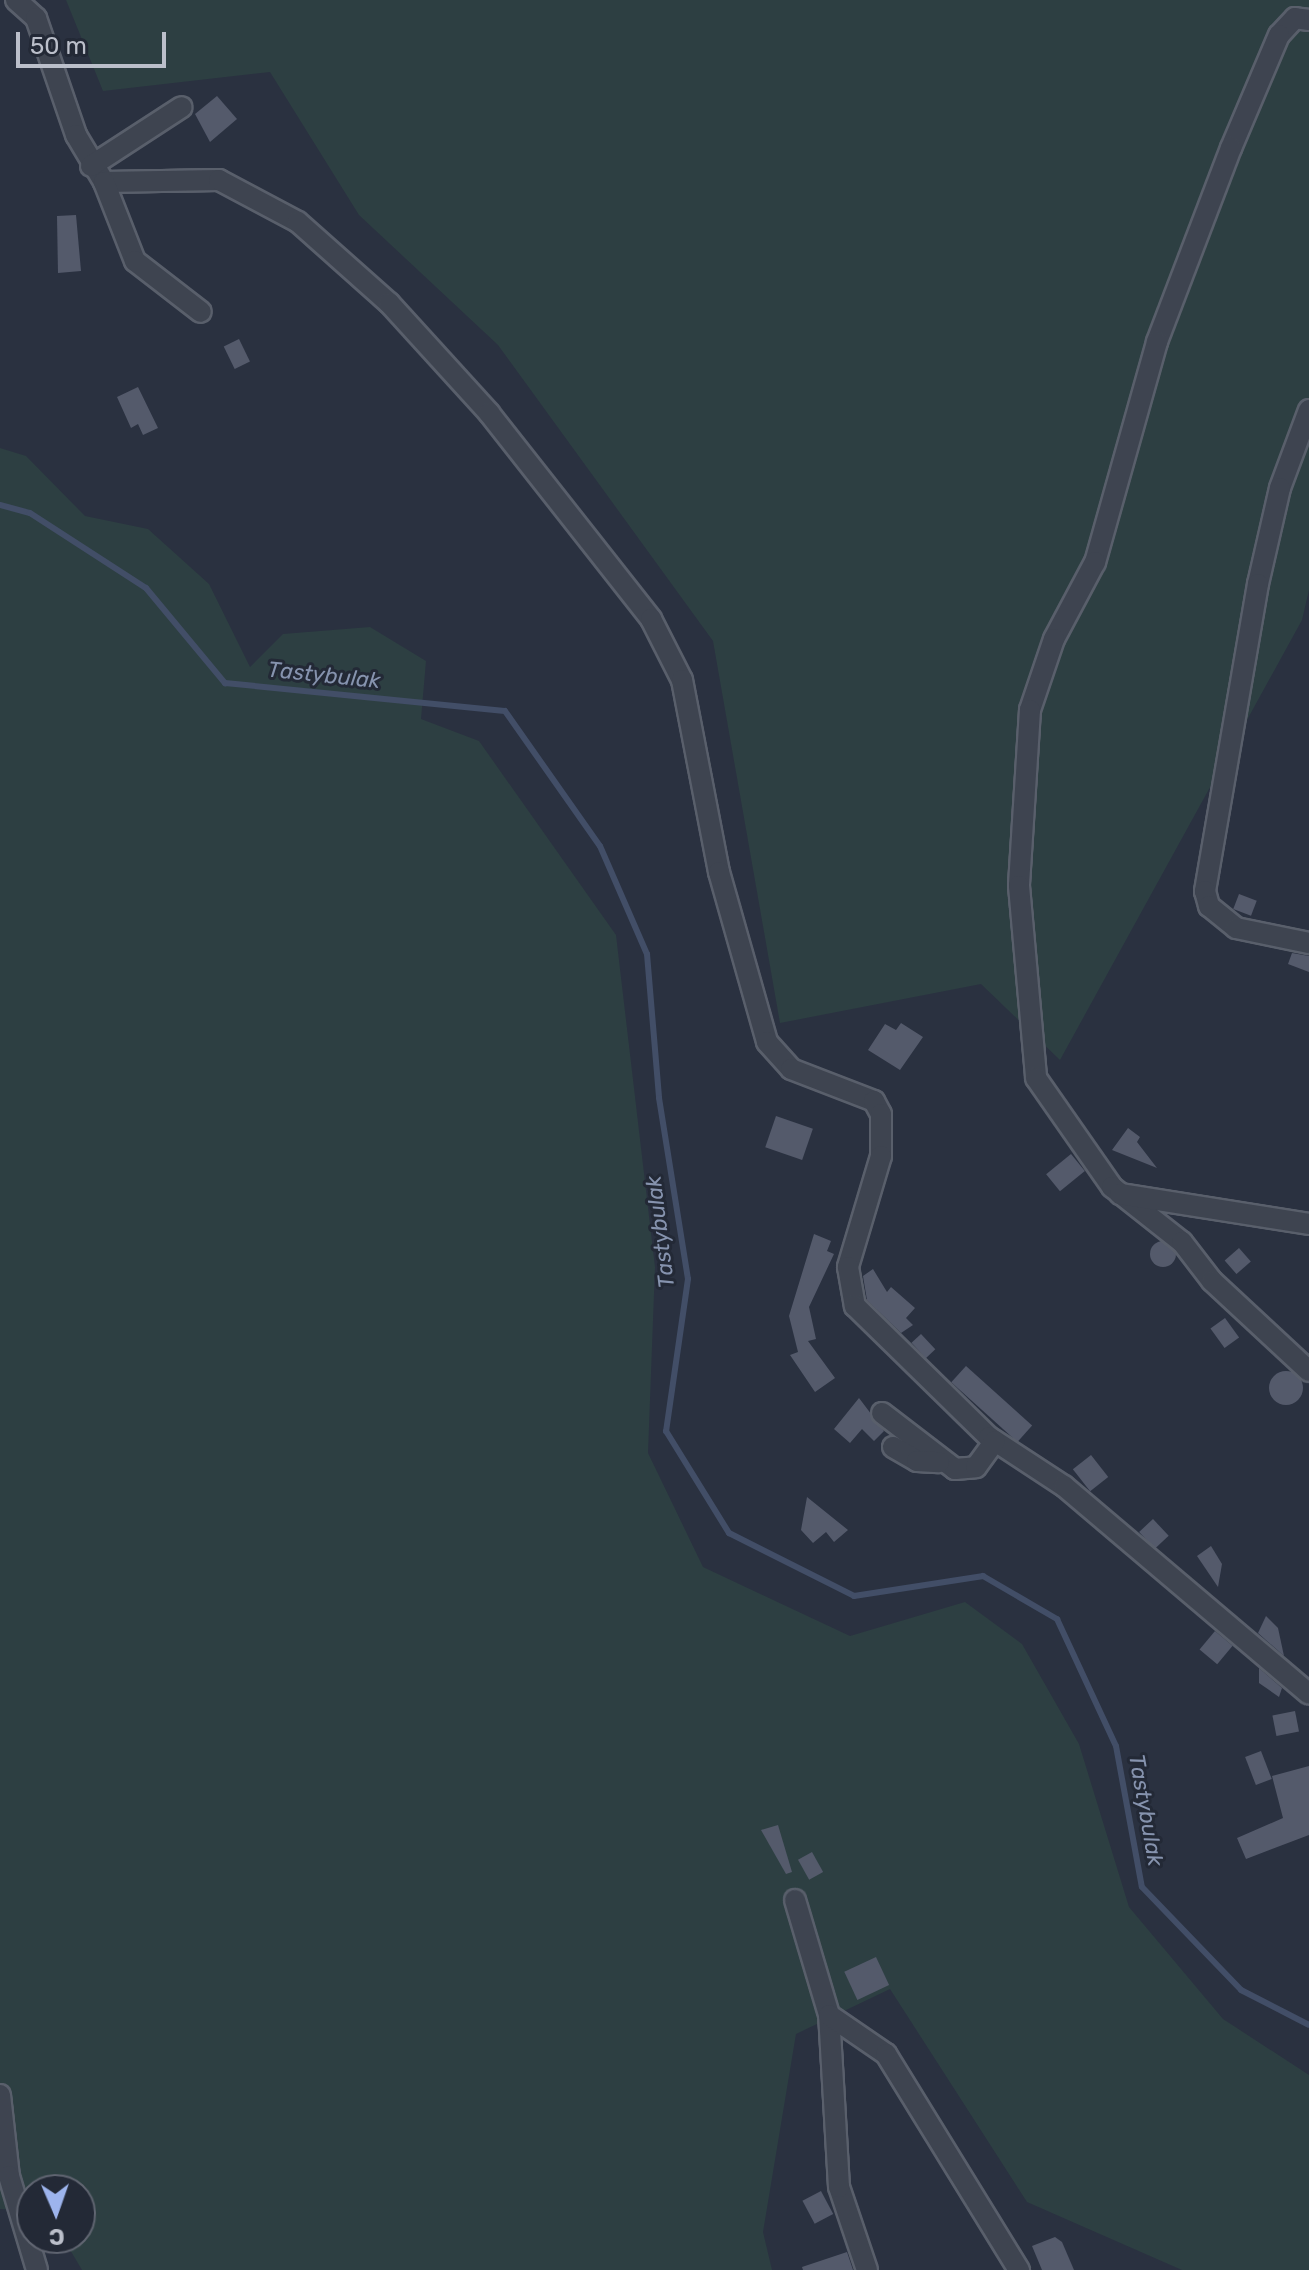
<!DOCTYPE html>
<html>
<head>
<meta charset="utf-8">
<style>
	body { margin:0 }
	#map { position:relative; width:1309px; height:2270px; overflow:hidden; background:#2a3140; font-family:Rubik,sans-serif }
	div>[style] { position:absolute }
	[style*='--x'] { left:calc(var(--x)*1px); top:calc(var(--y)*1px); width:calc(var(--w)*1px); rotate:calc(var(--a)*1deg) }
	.green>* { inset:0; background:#2d3f42 }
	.stream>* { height:6px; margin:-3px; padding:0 3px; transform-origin:3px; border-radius:3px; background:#424e67 }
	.building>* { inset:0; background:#545a6b; transform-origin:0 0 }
	.round { border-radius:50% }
	.roads { filter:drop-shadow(2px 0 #595f6b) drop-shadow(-2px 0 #595f6b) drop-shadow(0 2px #595f6b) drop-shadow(0 -2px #595f6b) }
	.street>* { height:20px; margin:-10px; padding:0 10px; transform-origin:10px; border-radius:10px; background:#3e4450 }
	span { translate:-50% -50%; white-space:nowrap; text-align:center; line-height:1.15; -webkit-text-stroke:6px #232936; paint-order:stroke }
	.water-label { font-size:22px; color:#8693ae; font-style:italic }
	.north { position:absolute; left:16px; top:2174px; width:80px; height:80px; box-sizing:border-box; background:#232936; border:2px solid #606571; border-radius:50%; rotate:178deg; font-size:22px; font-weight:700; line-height:32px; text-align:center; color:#bbbfca }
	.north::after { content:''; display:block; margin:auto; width:28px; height:36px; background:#9db4ed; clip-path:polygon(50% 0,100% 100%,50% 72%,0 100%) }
	.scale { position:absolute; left:16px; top:32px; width:150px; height:36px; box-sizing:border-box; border:4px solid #bbbfca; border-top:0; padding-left:10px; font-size:24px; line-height:28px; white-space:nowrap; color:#bbbfca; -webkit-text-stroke:6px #232936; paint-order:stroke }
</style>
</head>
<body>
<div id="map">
	<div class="green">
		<div style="clip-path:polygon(66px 0,1309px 0,1309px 590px,1302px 620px,1060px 1060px,981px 984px,780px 1023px,713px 641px,498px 345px,359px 215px,270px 72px,103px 91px)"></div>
		<div style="clip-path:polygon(0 448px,26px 456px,85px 516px,148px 529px,209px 584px,250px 667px,283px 634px,370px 627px,426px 661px,421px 719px,479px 741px,616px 935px,655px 1267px,648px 1453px,703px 1567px,850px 1636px,965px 1602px,1022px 1644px,1079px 1744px,1129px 1907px,1223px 2019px,1309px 2075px,1309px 2270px,1182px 2270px,1027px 2202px,890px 1989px,796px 2034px,763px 2232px,772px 2270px,82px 2270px,63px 2238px,80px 2238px,80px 2190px,32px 2190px,32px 2211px,0 2209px)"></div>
	</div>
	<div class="stream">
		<div style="--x:0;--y:505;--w:31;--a:15"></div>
		<div style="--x:30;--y:513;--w:138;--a:32.9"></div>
		<div style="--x:146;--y:588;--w:124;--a:50.3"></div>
		<div style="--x:225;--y:683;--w:281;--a:5.7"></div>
		<div style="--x:505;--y:711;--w:165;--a:54.9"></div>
		<div style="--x:600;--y:846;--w:118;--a:66.5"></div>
		<div style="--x:647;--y:954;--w:144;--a:85.2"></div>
		<div style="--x:659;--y:1098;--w:183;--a:80.9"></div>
		<div style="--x:688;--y:1279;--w:154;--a:98.2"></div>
		<div style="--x:666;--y:1431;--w:120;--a:58.3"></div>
		<div style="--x:729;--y:1533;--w:140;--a:26.7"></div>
		<div style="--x:854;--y:1596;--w:131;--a:-8.8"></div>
		<div style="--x:983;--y:1576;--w:86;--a:30.2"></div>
		<div style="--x:1057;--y:1619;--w:140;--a:65.1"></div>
		<div style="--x:1116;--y:1746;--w:143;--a:79.6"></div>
		<div style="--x:1142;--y:1887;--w:143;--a:46.1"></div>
		<div style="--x:1241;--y:1990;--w:76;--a:27.2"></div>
	</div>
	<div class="building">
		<div style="clip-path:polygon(217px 96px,237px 119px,210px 142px,195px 114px)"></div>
		<div style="clip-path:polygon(76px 215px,81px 271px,58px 273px,57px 216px)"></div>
		<div style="left:239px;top:339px;width:25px;height:17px;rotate:64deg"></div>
		<div style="clip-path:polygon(138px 387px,158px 428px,143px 435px,138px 424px,131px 428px,117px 397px)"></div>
		<div style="left:1239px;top:894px;width:19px;height:16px;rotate:21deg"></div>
		<div style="clip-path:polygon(1292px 953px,1309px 956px,1309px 972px,1288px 964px)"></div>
		<div style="clip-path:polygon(901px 1023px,923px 1037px,900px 1070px,868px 1050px,885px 1024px,896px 1030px)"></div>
		<div style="left:776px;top:1116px;width:39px;height:33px;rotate:19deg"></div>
		<div style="clip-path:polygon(1128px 1128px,1140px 1137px,1137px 1142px,1157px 1168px,1112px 1150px)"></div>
		<div style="left:1071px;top:1154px;width:22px;height:32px;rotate:51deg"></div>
		<div style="clip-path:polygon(814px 1234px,831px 1241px,827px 1251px,834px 1254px,809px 1307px,816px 1339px,808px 1341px,835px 1378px,815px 1392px,790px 1355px,798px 1352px,789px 1316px)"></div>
		<div class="round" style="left:1150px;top:1241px;width:26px;height:26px"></div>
		<div style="left:1239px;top:1248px;width:18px;height:19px;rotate:49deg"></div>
		<div style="clip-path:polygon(873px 1269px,887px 1292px,891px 1287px,915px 1308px,906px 1318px,913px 1325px,901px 1333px,867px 1300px,863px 1276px)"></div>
		<div style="left:1225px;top:1318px;width:24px;height:18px;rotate:54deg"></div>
		<div style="left:921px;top:1334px;width:21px;height:13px;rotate:47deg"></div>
		<div style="left:966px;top:1366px;width:89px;height:22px;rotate:42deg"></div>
		<div class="round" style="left:1269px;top:1371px;width:34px;height:34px"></div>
		<div style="clip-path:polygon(859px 1398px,884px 1431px,874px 1441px,862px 1429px,850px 1443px,834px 1429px)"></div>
		<div style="left:1091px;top:1455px;width:28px;height:23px;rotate:52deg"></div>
		<div style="clip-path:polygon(807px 1497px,848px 1530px,834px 1542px,826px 1532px,813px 1543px,801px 1530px)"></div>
		<div style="left:1153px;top:1519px;width:23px;height:19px;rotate:47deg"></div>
		<div style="clip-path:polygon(1211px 1546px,1222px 1564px,1218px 1587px,1197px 1556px)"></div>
		<div style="clip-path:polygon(1266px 1616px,1278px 1628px,1284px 1656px,1258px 1633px)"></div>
		<div style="left:1215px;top:1631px;width:23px;height:24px;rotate:40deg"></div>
		<div style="clip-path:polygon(1259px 1668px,1282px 1688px,1279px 1697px,1259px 1683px)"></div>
		<div style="left:1295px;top:1711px;width:21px;height:23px;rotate:79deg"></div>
		<div style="left:1261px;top:1751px;width:30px;height:17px;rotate:69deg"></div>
		<div style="clip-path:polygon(1309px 1766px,1309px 1835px,1246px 1859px,1237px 1838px,1283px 1818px,1272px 1776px)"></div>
		<div style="clip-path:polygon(778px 1825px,792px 1872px,786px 1874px,761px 1830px)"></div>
		<div style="left:812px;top:1852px;width:23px;height:16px;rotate:61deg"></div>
		<div style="left:876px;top:1957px;width:31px;height:35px;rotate:65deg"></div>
		<div style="left:821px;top:2191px;width:26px;height:21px;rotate:62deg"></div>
		<div style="clip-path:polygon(1055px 2237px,1062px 2242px,1074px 2270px,1042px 2270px,1032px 2246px)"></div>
		<div style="clip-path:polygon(847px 2252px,853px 2270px,803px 2270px,802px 2267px)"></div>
	</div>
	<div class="roads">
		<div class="street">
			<div style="--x:16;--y:0;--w:27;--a:42"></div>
			<div style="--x:36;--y:18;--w:124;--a:71.1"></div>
			<div style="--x:76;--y:135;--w:55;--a:59.2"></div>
			<div style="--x:104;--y:182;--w:115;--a:-1"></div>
			<div style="--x:219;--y:180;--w:89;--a:28"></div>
			<div style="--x:298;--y:222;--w:122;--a:41.7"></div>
			<div style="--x:389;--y:303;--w:149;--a:47.7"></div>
			<div style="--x:489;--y:413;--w:262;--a:51.8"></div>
			<div style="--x:651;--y:619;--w:68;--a:63.1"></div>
			<div style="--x:682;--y:680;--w:196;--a:79.1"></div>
			<div style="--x:719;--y:872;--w:177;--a:74.2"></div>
			<div style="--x:767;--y:1042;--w:36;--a:48"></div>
			<div style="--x:791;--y:1069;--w:89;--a:21.1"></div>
			<div style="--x:874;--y:1101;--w:15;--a:62"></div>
			<div style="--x:881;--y:1114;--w:42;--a:90"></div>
			<div style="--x:881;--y:1156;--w:116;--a:106.6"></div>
			<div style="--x:848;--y:1267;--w:40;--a:80"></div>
			<div style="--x:855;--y:1306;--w:187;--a:44.4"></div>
			<div style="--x:989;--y:1437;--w:90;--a:33.2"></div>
			<div style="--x:1064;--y:1486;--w:321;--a:40.3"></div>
			<div style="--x:1309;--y:20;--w:14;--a:-172"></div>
			<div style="--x:1295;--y:18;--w:23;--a:133"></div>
			<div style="--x:1279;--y:35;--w:123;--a:113"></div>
			<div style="--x:1231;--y:148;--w:208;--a:110.9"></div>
			<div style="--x:1157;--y:342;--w:229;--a:105.7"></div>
			<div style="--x:1095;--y:562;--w:87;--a:118"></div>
			<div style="--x:1054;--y:639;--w:75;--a:108.7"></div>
			<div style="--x:1030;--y:710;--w:176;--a:93.6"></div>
			<div style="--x:1019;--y:886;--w:193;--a:84.9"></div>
			<div style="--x:1036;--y:1078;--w:133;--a:55.1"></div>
			<div style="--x:1112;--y:1187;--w:89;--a:38.2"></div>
			<div style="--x:1182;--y:1242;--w:49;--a:52.4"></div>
			<div style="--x:1212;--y:1281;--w:132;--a:42.9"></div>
			<div style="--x:91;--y:166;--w:108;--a:-33"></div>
			<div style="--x:104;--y:182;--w:85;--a:68.6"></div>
			<div style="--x:135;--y:261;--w:83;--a:37.7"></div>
			<div style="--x:1309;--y:410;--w:83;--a:110.4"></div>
			<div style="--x:1280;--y:488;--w:98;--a:102.9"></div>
			<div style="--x:1258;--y:584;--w:312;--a:99.8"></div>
			<div style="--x:1205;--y:891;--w:16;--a:75"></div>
			<div style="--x:1209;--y:906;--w:35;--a:39"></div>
			<div style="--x:1236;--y:928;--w:75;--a:11.6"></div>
			<div style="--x:1120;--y:1194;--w:191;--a:9"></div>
			<div style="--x:882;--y:1413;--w:92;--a:37.5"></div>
			<div style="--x:955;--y:1469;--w:21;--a:-5"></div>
			<div style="--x:976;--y:1467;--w:32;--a:-54"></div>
			<div style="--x:893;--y:1447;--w:28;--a:30"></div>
			<div style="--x:917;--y:1461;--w:22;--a:3"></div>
			<div style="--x:795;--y:1900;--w:120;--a:73.5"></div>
			<div style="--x:0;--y:2095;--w:81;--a:83.7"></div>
			<div style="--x:9;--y:2176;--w:98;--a:73.4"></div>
			<div style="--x:867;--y:2270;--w:88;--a:-108.6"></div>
			<div style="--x:839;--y:2187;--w:172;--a:-93.3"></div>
			<div style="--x:829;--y:2015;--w:69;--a:34.4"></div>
			<div style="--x:886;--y:2054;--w:254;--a:58.4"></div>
		</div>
	</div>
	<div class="water-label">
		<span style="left:324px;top:675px;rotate:6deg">Tastybulak</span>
		<span style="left:660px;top:1232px;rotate:-97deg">Tastybulak</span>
		<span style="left:1146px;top:1810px;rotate:80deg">Tastybulak</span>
	</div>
	<div class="north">С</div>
	<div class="scale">50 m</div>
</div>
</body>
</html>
